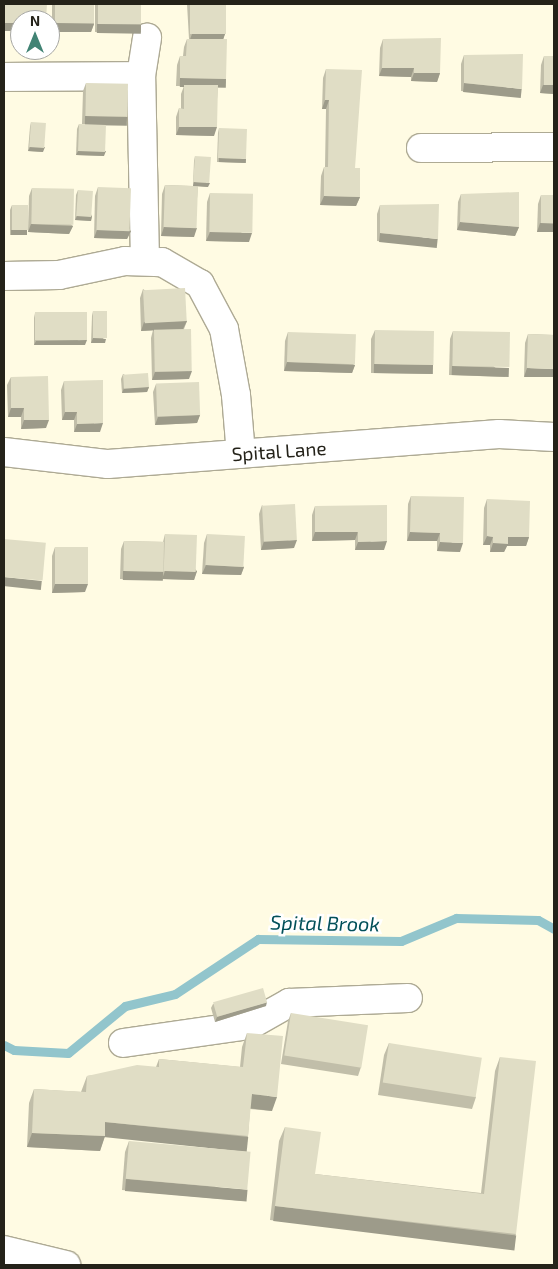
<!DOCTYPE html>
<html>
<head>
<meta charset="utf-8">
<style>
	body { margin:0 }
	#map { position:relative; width:558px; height:1269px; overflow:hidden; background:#fffbe3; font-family:"Exo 2",sans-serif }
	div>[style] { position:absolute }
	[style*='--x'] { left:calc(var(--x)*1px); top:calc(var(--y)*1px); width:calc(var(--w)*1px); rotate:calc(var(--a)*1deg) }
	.stream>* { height:9px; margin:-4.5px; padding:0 4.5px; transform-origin:4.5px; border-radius:4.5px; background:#92c5cc }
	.roads { filter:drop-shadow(1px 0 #aeaa94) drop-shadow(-1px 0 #aeaa94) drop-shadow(0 1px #aeaa94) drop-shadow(0 -1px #aeaa94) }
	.minor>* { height:28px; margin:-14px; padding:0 14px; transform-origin:14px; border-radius:14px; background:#fff }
	.highway>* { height:28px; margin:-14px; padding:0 14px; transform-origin:14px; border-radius:14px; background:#fff }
	.wall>* { inset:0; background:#c1bea9; transform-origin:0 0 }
	.shaded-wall>* { inset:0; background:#9d9b8a; transform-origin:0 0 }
	.building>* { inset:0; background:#e0ddc5; transform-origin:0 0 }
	span { translate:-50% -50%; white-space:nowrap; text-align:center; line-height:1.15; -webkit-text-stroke:5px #fff; paint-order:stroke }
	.street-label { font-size:19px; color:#242219 }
	.water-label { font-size:20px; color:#025059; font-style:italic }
	.frame { position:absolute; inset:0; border:5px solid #242219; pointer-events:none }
	.north { position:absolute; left:10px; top:10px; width:50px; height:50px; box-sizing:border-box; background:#fff; border:1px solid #a7a7a3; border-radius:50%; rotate:0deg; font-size:14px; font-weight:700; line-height:20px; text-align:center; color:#242219 }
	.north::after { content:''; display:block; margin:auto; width:18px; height:22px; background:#418374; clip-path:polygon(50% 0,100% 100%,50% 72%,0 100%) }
</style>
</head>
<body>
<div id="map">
	<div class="stream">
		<div style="--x:4;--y:1045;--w:11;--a:27"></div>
		<div style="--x:14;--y:1050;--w:54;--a:3.2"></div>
		<div style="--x:68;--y:1053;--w:74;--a:-39.5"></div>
		<div style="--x:125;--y:1006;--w:51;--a:-13.5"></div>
		<div style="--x:175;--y:994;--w:100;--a:-33.5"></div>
		<div style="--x:258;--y:939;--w:143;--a:0.8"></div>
		<div style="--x:401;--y:941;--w:60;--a:-22.7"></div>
		<div style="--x:456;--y:918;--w:82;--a:1.4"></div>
		<div style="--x:538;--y:920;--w:18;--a:29"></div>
	</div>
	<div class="roads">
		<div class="minor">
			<div style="--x:4;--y:77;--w:137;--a:-0.4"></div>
			<div style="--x:421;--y:148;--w:133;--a:-0.4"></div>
			<div style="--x:145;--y:261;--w:185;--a:-91.2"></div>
			<div style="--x:141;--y:76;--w:39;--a:-81"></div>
			<div style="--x:4;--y:276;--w:55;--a:-1"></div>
			<div style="--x:59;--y:275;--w:67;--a:-12"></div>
			<div style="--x:125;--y:261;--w:37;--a:2"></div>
			<div style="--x:162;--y:262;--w:44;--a:30.1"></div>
			<div style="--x:200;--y:284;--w:51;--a:61.9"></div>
			<div style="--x:224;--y:329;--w:67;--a:79.7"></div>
			<div style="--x:236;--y:395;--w:59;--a:85.2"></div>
			<div style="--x:4;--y:452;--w:105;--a:6.6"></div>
			<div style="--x:108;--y:464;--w:392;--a:-4.4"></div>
			<div style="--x:499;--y:434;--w:55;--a:3.1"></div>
			<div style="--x:123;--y:1043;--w:128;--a:-8.1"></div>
			<div style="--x:250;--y:1025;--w:45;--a:-29.4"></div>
			<div style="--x:289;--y:1003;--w:119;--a:-2.4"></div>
		</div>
		<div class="highway">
			<div style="--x:4;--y:1250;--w:64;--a:13.6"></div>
		</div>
	</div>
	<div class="wall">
		<div style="clip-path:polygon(52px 4px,94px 4px,94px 24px,91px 32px,52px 32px)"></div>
		<div style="left:95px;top:4px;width:46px;height:28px"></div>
		<div style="clip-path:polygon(187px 4px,226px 4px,225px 34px,223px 39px,223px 87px,218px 87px,214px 136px,176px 135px,176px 117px,179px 108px,181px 109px,181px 94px,184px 86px,176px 86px,177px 65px,180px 56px,183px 56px,184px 47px,187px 39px,189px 39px)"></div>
		<div style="clip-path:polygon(383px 39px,440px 73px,437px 82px,411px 81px,411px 77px,379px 76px,380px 48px)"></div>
		<div style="clip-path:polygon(464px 55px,519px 97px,461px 91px,461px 64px)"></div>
		<div style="clip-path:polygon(544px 56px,554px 56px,554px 94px,540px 93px,541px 65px)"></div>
		<div style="clip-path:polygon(326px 69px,355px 168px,360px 197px,356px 206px,320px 205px,321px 176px,324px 167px,325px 167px,326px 109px,322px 109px,323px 78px)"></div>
		<div style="clip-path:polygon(86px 83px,127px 117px,124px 125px,82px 124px,83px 91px)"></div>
		<div style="clip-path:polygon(31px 122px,43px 152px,28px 151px,30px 127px)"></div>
		<div style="clip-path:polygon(79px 124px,104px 156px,76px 155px,77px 129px)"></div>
		<div style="clip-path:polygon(219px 128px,245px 163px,217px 162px,218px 133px)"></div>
		<div style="clip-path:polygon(195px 156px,208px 187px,198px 186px,194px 237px,161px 236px,162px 194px,165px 185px,193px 186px,194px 161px)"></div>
		<div style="clip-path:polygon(98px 187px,131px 231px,127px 239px,94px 238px,95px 196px)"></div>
		<div style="clip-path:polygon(32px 188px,73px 226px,69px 234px,28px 232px,29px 196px)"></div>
		<div style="clip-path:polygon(78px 190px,92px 216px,91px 221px,75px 220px,76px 195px)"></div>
		<div style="clip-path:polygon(210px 193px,249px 242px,206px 241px,207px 202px)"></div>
		<div style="clip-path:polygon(461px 194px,519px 227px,515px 236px,457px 230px,458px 202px)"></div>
		<div style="clip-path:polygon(541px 195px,554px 195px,554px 232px,537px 232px,538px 204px)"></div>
		<div style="clip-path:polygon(12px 205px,26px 235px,10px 235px,10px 210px)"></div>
		<div style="clip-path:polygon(380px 205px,435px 247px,377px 241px,377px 214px)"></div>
		<div style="clip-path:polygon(143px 289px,187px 321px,184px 329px,189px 379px,152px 380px,151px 338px,153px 330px,141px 331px,140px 298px)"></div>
		<div style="clip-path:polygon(93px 311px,105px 343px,91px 343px,92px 316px)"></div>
		<div style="clip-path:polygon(35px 313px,85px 345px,34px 345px,34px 318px)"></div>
		<div style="clip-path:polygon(375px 330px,433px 365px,430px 374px,371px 373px,371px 339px)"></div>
		<div style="clip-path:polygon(453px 331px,506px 377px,449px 375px,450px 339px)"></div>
		<div style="clip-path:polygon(288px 332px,355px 365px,352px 373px,284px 371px,285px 341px)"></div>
		<div style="clip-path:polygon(528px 334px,554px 335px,524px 377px,525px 343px)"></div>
		<div style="clip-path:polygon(123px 374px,149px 387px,147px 392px,122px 393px,121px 379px)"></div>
		<div style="clip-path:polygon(11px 377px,46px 428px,21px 429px,21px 417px,8px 417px,7px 385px)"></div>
		<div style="clip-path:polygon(64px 381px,100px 432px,74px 432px,74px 420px,62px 420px,61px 390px)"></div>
		<div style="clip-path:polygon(156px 384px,200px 415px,197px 423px,155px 425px,153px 392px)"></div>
		<div style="clip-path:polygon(411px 496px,460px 552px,437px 551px,437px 541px,407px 541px,408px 504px)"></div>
		<div style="clip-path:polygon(487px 499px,529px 537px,526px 546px,507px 546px,504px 552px,490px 552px,490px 545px,483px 545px,484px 508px)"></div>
		<div style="clip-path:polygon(262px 505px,294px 548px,261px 550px,259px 514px)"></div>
		<div style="clip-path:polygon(315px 506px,384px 550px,355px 550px,355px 540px,312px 541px,312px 515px)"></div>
		<div style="clip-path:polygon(165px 534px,197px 571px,194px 580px,162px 579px,162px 576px,160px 580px,120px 579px,121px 549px,124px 541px,163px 542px)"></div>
		<div style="clip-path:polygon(207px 534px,244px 567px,241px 575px,202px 574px,204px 543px)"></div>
		<div style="clip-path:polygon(55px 547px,85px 592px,52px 593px,52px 556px)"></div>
		<div style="clip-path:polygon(213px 1004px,266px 1006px,215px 1022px,211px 1008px)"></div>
		<div style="clip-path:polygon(291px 1013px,361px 1067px,358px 1076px,281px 1064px,288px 1021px)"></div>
		<div style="clip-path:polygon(247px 1033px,272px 1111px,250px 1109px,248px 1136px,243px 1150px,105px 1136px,100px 1151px,27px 1147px,29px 1103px,34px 1089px,81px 1092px,87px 1076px,156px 1067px,159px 1059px,240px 1067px,242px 1047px)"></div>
		<div style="clip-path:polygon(389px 1043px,476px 1097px,472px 1109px,378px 1095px,384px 1055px)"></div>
		<div style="clip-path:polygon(500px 1057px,516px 1234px,511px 1248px,270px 1220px,279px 1141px,285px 1127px,315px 1174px,481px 1193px,495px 1071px)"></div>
		<div style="clip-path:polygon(129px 1141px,243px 1201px,122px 1190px,125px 1152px)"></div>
	</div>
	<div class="shaded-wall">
		<div style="left:4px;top:23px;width:16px;height:8px"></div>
		<div style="clip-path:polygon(55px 23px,94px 24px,91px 32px,52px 32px)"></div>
		<div style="left:97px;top:24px;width:44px;height:9px;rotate:1deg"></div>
		<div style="clip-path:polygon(192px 34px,225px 34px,222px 43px,189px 42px)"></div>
		<div style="clip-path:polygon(382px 68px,414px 68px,411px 77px,379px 76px)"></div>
		<div style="clip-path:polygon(414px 73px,440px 73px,437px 82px,411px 81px)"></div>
		<div style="left:180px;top:78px;width:46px;height:9px;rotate:1deg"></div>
		<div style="left:464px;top:83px;width:58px;height:9px;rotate:6deg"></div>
		<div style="clip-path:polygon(543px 85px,554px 85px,554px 94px,540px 93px)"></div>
		<div style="clip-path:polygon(325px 100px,329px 100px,326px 109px,322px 109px)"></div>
		<div style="left:85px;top:116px;width:42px;height:9px;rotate:1deg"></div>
		<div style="clip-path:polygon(179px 127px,217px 127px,214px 136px,176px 135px)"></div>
		<div style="clip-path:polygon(30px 147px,45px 147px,43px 152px,28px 151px)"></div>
		<div style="clip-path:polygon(78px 151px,106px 151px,104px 156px,76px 155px)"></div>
		<div style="left:219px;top:158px;width:27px;height:4px;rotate:2deg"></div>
		<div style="clip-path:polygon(194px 182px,210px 183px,208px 187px,193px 186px)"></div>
		<div style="clip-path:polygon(324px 196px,360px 197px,356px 206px,320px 205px)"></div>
		<div style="clip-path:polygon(77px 216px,92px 216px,91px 221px,75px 220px)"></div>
		<div style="clip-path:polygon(460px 222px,519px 227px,515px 236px,457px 230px)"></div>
		<div style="clip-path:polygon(540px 223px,554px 224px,554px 232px,537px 232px)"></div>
		<div style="clip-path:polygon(31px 224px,73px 226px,69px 234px,28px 232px)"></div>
		<div style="clip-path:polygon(164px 227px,197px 228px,194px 237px,161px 236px)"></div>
		<div style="left:11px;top:230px;width:16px;height:5px"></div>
		<div style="clip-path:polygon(97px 230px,131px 231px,127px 239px,94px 238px)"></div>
		<div style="clip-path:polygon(210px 232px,252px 233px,249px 242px,206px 241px)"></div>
		<div style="left:380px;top:233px;width:58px;height:9px;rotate:6deg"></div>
		<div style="clip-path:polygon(187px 321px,183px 329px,141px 331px,144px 322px)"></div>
		<div style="clip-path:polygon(93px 338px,106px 339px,105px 343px,91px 343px)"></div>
		<div style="clip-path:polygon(87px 340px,85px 345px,34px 345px,36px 341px)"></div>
		<div style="clip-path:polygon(287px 362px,355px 365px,352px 373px,284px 371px)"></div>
		<div style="left:374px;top:364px;width:59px;height:9px;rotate:1deg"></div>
		<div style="left:452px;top:366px;width:57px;height:9px;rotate:2deg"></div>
		<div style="clip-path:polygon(527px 368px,554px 369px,554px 377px,524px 377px)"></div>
		<div style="clip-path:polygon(192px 371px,189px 379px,152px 380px,155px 372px)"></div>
		<div style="clip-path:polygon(149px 387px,147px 392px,122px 393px,124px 388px)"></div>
		<div style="clip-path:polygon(11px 408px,24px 408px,21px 417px,8px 417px)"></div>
		<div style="clip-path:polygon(65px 412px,77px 412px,74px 420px,62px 420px)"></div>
		<div style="clip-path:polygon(200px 415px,197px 423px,155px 425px,158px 417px)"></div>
		<div style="clip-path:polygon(24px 420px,49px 420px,46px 428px,21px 429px)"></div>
		<div style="clip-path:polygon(103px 423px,100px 432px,74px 432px,77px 424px)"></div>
		<div style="clip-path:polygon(315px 532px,358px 532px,355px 540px,312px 541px)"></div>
		<div style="clip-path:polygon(410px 532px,440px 533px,437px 541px,407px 541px)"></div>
		<div style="clip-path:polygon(487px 536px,493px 537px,490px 545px,483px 545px)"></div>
		<div style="clip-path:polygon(508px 537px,529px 537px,526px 546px,507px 546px,504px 552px,490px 552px,493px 543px)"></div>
		<div style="clip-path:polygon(297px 540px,294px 548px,261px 550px,264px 541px)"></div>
		<div style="clip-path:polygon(387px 541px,384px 550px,355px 550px,358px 542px)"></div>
		<div style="clip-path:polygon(440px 542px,463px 543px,460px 552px,437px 551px)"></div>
		<div style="clip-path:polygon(206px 565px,244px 567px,241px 575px,202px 574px)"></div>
		<div style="left:123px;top:571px;width:40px;height:9px;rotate:1deg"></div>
		<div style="clip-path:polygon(165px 571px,197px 571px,194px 580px,162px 579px)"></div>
		<div style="left:4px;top:577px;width:38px;height:9px;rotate:6deg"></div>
		<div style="clip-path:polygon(55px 584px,88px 584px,85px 592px,52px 593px)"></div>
		<div style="clip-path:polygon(267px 1002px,266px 1006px,215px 1022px,217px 1017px)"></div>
		<div style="clip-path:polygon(252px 1094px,277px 1097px,272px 1111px,247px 1108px)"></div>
		<div style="left:105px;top:1122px;width:144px;height:15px;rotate:6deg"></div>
		<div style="clip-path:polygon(32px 1133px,105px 1136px,100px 1151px,27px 1147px)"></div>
		<div style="left:126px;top:1179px;width:122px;height:12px;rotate:5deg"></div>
		<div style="left:275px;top:1206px;width:243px;height:15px;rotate:7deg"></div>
	</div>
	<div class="building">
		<div style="clip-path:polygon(4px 4px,47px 4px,46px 20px,20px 20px,20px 23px,4px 23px)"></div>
		<div style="left:55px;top:4px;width:39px;height:19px"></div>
		<div style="left:98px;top:4px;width:43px;height:20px"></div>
		<div style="left:190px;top:4px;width:36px;height:30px"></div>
		<div style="clip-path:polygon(441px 38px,440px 73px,414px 73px,414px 68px,382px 68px,383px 39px)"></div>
		<div style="clip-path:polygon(187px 39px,227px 39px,226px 79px,180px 78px,180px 56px,186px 56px)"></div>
		<div style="clip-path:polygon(523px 54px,522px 89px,464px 83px,464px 55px)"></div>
		<div style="left:544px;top:56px;width:10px;height:29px"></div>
		<div style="clip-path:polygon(326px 69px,362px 70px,355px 168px,360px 168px,360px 197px,324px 196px,324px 167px,328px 167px,329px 100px,325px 100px)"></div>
		<div style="left:86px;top:83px;width:42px;height:33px;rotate:1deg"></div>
		<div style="clip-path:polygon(184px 85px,218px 85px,217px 127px,179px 127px,179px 108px,184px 109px)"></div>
		<div style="left:31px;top:122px;width:15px;height:25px;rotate:4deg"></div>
		<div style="left:79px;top:124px;width:27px;height:27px;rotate:2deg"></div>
		<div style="left:219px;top:128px;width:28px;height:30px;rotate:2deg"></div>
		<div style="left:195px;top:156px;width:16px;height:26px;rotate:4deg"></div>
		<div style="left:165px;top:185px;width:33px;height:42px;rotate:2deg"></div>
		<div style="left:98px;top:187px;width:33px;height:43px;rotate:2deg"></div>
		<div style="left:32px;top:188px;width:42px;height:36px;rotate:1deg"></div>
		<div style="left:78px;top:190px;width:15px;height:26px;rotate:4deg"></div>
		<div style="clip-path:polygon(519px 192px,519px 227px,460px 222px,461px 194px)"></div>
		<div style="left:210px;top:193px;width:43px;height:39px;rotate:1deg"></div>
		<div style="left:541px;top:195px;width:13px;height:28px"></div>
		<div style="clip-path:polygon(439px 204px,438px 239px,380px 233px,380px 205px)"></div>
		<div style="left:12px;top:205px;width:16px;height:25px"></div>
		<div style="left:185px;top:288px;width:33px;height:42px;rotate:87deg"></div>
		<div style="left:93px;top:311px;width:14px;height:27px"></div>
		<div style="left:87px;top:312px;width:28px;height:52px;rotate:90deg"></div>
		<div style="left:191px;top:329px;width:42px;height:37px;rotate:89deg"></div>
		<div style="left:375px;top:330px;width:59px;height:34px;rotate:1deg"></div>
		<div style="left:453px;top:331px;width:57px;height:35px;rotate:1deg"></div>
		<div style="left:288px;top:332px;width:68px;height:30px;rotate:2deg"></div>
		<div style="left:528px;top:334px;width:26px;height:34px;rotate:2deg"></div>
		<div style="left:148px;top:373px;width:14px;height:25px;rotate:86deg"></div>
		<div style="clip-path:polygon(48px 376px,49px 420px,24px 420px,24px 408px,11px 408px,11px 377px)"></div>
		<div style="clip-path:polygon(103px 380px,103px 423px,77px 424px,77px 412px,65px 412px,64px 381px)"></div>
		<div style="left:199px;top:382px;width:33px;height:43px;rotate:88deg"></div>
		<div style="clip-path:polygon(411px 496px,464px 497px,463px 543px,440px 542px,440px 533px,410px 532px)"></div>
		<div style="clip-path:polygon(487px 499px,530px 501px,529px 537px,508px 537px,508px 544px,493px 543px,493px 537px,487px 536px)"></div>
		<div style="left:295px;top:504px;width:36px;height:33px;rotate:87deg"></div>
		<div style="clip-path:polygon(387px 505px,387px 541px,358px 542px,358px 532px,315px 532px,315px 506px)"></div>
		<div style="left:165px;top:534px;width:32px;height:37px;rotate:2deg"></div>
		<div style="left:207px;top:534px;width:38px;height:31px;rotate:3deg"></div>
		<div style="left:4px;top:539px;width:42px;height:38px;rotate:5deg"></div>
		<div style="left:124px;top:541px;width:40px;height:30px;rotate:1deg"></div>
		<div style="left:55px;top:547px;width:33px;height:37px"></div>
		<div style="left:263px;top:988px;width:15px;height:52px;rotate:74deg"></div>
		<div style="left:291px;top:1013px;width:78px;height:43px;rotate:9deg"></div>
		<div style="clip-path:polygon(247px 1033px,283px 1036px,277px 1097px,252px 1094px,248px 1136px,105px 1122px,105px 1136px,32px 1133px,34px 1089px,86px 1092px,87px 1076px,137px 1065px,159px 1067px,159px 1059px,243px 1067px)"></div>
		<div style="left:389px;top:1043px;width:94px;height:40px;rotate:9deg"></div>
		<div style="clip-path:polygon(500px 1057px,536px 1061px,516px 1234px,275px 1206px,285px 1127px,321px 1132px,315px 1174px,484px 1194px)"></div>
		<div style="left:129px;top:1141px;width:122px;height:38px;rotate:5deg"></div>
	</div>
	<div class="street-label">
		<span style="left:279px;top:451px;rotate:-4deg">Spital Lane</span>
	</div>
	<div class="water-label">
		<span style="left:325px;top:923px;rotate:1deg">Spital Brook</span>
	</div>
	<div class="frame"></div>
	<div class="north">N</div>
</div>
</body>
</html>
